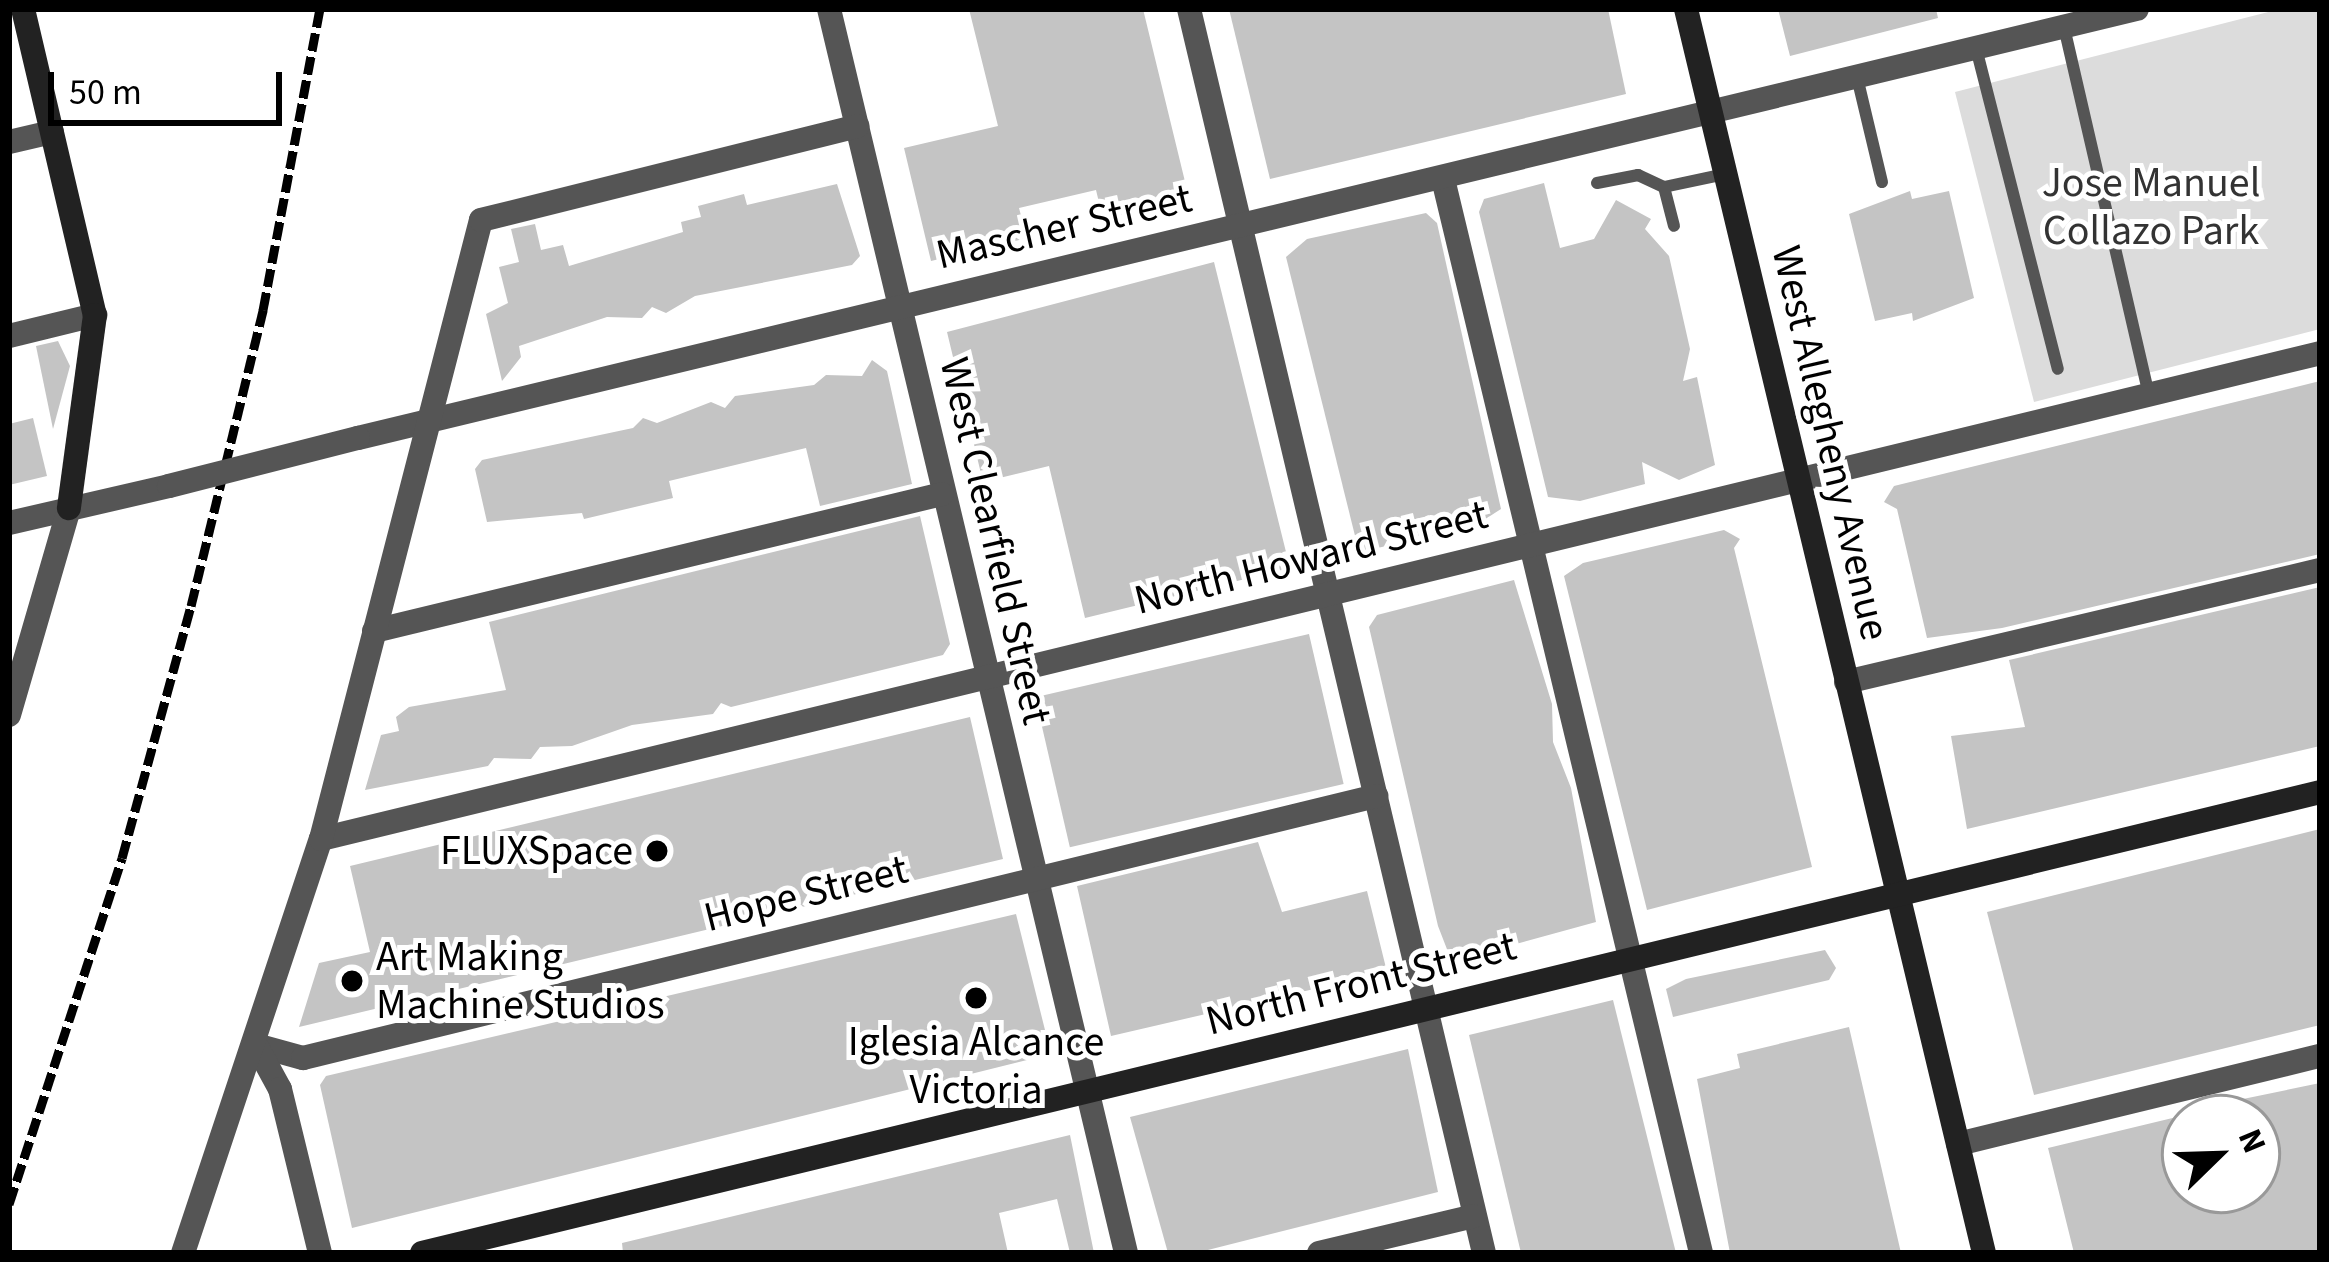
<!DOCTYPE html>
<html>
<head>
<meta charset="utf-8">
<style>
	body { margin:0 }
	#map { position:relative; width:2329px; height:1262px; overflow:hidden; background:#fff; font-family:"Source Sans 3",sans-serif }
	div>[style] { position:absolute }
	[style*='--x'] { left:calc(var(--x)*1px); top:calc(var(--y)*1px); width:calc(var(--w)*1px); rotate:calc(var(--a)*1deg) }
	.green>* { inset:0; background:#dcdcdc }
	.building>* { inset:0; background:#c4c4c4; transform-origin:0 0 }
	.lane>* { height:12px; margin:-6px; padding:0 6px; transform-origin:6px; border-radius:6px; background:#555 }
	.street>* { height:24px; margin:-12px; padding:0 12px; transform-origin:12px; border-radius:12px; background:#555 }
	.secondary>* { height:24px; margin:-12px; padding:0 12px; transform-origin:12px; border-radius:12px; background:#222 }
	.rail>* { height:9px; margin-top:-4.5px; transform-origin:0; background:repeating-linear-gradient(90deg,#000 0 18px,transparent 0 24px) }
	.street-bridge>* { height:24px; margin:-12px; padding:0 12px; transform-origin:12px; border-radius:12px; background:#555 }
	.dots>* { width:33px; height:33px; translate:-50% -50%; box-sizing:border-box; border:6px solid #fff; border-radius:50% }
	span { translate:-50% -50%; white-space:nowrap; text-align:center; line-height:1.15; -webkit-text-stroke:10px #fff; paint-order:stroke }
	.park-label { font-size:42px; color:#333 }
	.street-label { font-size:42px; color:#000 }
	.poi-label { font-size:42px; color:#000 }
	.right { translate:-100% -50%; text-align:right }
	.left { translate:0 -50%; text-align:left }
	.frame { position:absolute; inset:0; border:12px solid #000; pointer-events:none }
	.north { position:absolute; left:2161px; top:1094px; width:120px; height:120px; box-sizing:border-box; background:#fff; border:3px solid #999; border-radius:50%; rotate:67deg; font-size:33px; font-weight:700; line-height:48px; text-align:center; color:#000 }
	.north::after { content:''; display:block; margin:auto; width:42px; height:54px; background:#000; clip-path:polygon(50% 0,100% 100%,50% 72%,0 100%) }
	.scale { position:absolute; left:48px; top:72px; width:234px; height:54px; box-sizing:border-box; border:6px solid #000; border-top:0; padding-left:15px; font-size:36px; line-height:42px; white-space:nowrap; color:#000; -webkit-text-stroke:9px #fff; paint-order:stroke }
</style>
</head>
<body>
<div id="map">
	<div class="green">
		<div style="clip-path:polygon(2280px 9px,2320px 9px,2320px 329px,2034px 402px,1955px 92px)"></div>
	</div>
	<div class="building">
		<div style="clip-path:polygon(969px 9px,1143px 9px,1189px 198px,1103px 219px,1096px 190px,1019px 208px,1027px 238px,931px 261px,904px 148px,998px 126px)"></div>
		<div style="clip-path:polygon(1229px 9px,1608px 9px,1626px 94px,1270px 179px)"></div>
		<div style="clip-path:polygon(1778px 9px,1936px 9px,1938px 18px,1790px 56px)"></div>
		<div style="clip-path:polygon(1544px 183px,1560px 248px,1594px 239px,1616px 200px,1651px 219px,1645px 229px,1669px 256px,1690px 349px,1683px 381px,1697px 377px,1715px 465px,1679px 480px,1642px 462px,1645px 484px,1580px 501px,1548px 497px,1479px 212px,1484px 199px)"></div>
		<div style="clip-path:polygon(837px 184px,860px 256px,852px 265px,695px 296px,666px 313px,652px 307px,642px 318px,607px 317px,519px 346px,521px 357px,502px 381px,486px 314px,508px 303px,499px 267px,519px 262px,511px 229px,535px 224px,541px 250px,563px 245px,569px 266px,683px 232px,681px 222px,701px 217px,698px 206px,744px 194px,747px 205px)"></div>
		<div style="clip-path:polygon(1910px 191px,1912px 199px,1949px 191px,1974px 298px,1913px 321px,1912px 313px,1875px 321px,1849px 214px)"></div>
		<div style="clip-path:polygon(1426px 213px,1437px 223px,1501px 509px,1473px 527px,1359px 552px,1286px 257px,1307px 239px)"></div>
		<div style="clip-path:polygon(1214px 262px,1290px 568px,1085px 618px,1049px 466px,983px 482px,947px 332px)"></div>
		<div style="clip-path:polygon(58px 341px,70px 366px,53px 429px,36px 346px)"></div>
		<div style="clip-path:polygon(872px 360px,887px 371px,912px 484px,820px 506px,806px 448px,669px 481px,673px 498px,584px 519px,582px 513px,487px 522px,475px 469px,482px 460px,633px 428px,643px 418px,657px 423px,711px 402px,725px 408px,735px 396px,814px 385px,826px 375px,862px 376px)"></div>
		<div style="clip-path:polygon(2320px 381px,2320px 554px,2002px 628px,1927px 638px,1897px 509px,1884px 502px,1894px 486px)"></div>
		<div style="clip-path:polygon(33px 418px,47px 476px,9px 485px,9px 424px)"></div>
		<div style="clip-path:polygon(920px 516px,950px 644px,943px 655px,731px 707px,721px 703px,713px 714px,632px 725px,572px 746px,540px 747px,531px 759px,494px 758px,488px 766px,365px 790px,381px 735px,399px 731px,396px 717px,409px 707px,506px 690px,489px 622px)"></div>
		<div style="clip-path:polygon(1724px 530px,1740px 539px,1734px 548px,1812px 867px,1647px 910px,1564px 576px,1583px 563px)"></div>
		<div style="clip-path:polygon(1514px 580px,1552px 704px,1553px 742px,1571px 788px,1596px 922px,1461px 959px,1450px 957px,1438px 926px,1369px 627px,1377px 615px)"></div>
		<div style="clip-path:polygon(2320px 587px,2320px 746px,1967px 829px,1951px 736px,2025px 727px,2009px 660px)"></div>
		<div style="left:1309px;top:634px;width:154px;height:281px;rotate:77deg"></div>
		<div style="clip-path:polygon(970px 717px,1003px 859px,299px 1027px,319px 963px,370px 952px,350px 866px)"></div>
		<div style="clip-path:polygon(2320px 829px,2320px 1025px,2034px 1095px,1987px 912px)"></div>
		<div style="clip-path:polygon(1258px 842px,1282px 912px,1367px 891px,1387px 972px,1111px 1036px,1077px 886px)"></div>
		<div style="clip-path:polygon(1016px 914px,1051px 1054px,352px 1228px,320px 1085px,326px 1076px)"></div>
		<div style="clip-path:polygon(1825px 950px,1836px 968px,1829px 980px,1673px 1017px,1666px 989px,1686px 979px)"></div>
		<div style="clip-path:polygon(1613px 1000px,1676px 1253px,1521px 1253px,1469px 1035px)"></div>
		<div style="clip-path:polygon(1849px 1027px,1901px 1253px,1730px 1253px,1697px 1079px,1740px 1068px,1737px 1054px)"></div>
		<div style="clip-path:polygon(1408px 1049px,1438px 1192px,1196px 1253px,1168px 1253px,1130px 1117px)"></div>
		<div style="clip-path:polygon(2320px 1083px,2320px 1253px,2074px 1253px,2048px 1148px,2185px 1115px,2185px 1190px,2257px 1190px,2257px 1118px,2210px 1118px,2209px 1106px)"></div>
		<div style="clip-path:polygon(1070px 1135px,1094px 1253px,1070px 1253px,1057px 1199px,999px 1213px,1008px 1253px,623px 1253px,622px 1243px)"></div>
	</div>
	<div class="lane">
		<div style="--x:2064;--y:27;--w:377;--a:77"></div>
		<div style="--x:1976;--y:48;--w:331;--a:75.7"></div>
		<div style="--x:1857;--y:77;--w:108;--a:76.6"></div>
		<div style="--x:1597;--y:183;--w:42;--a:-11"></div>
		<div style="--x:1638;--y:175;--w:29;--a:25"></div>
		<div style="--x:1664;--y:187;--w:62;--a:-12"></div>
		<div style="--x:1664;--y:187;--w:40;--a:75.6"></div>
	</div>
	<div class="street">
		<div style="--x:829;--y:9;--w:1279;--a:76.57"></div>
		<div style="--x:1189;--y:9;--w:1278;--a:76.66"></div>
		<div style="--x:9;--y:142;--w:44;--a:-13.1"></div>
		<div style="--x:1443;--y:179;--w:1105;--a:76.49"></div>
		<div style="--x:9;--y:336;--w:89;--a:-13.7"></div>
		<div style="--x:358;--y:438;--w:1830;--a:-13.56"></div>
		<div style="--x:9;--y:523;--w:164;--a:-13"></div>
		<div style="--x:374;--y:631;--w:584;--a:-13.56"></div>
		<div style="--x:1846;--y:682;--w:487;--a:-13.3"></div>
		<div style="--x:9;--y:715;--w:216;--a:-73.8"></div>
		<div style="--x:321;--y:839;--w:2057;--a:-13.66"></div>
		<div style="--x:256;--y:1045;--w:49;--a:15.5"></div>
		<div style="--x:303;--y:1058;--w:1105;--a:-13.72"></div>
		<div style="--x:256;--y:1045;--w:50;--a:61.4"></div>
		<div style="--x:280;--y:1089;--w:169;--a:76.3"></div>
		<div style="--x:1958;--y:1144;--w:373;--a:-13.7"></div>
		<div style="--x:183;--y:1253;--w:436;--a:-71.6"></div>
		<div style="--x:321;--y:839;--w:639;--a:-75.51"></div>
		<div style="--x:481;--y:220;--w:388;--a:-14"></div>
		<div style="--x:1319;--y:1253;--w:159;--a:-13.4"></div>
	</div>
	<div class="secondary">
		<div style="--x:23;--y:9;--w:314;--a:76.8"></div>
		<div style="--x:95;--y:315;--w:195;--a:97.7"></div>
		<div style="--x:1686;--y:9;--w:1279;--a:76.53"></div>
		<div style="--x:422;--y:1253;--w:1953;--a:-13.65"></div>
	</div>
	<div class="rail">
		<div style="--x:9;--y:1204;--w:364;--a:-71.9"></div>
		<div style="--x:122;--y:858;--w:261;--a:-74.7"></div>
		<div style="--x:191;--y:606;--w:305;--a:-76.3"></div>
		<div style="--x:263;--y:310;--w:306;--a:-79.3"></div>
	</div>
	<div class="street-bridge">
		<div style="--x:169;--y:486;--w:195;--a:-14.3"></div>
	</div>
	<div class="dots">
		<div style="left:657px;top:851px;background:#000"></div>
		<div style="left:352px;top:981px;background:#000"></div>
		<div style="left:976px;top:998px;background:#000"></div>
	</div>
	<div class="park-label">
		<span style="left:2151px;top:207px">Jose Manuel<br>Collazo Park</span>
	</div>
	<div class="street-label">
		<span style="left:1064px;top:227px;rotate:-13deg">Mascher Street</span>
		<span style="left:1830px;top:443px;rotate:77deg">West Allegheny Avenue</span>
		<span style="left:995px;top:541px;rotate:77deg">West Clearfield Street</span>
		<span style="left:1311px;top:558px;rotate:-14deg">North Howard Street</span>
		<span style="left:806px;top:894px;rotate:-14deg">Hope Street</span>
		<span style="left:1361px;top:984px;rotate:-14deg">North Front Street</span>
	</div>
	<div class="poi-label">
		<span class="right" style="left:633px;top:851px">FLUXSpace</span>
		<span class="left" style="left:376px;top:981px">Art Making<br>Machine Studios</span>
		<span style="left:976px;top:1066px">Iglesia Alcance<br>Victoria</span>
	</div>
	<div class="frame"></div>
	<div class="north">N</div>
	<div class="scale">50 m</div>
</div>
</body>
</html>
